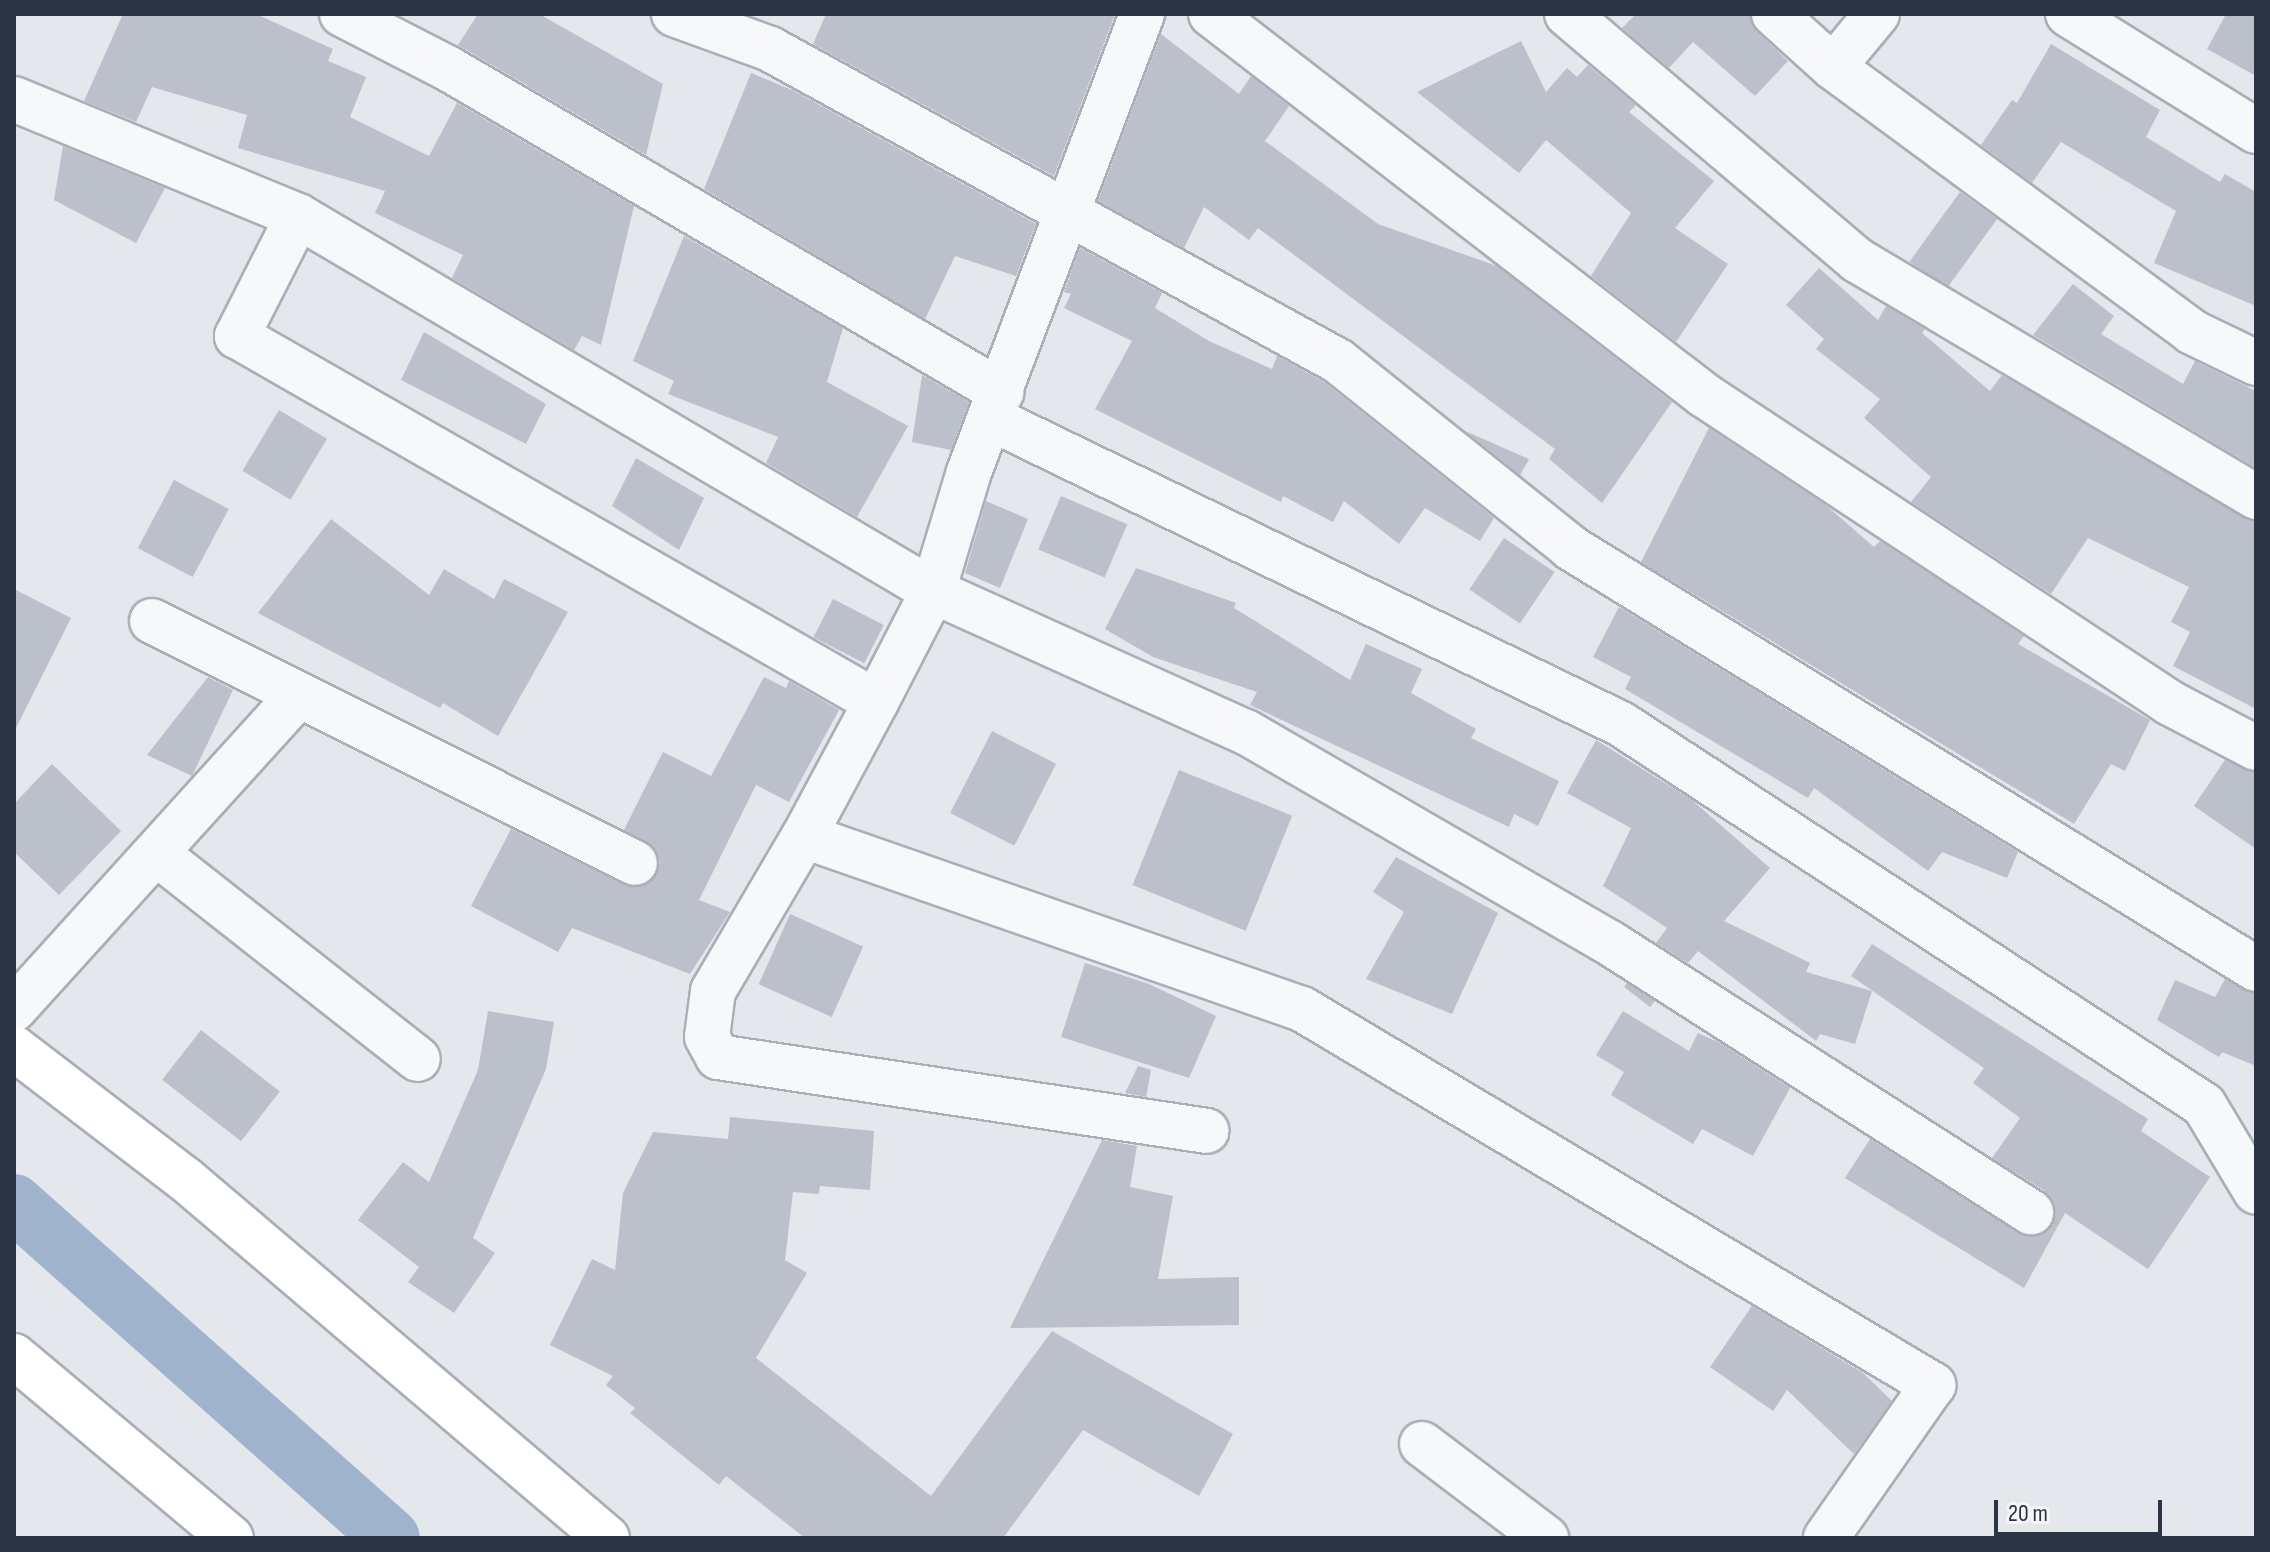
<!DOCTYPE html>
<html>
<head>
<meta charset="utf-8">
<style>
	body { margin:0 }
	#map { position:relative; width:2270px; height:1552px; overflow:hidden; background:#e4e7ec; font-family:"Sofia Sans Condensed",sans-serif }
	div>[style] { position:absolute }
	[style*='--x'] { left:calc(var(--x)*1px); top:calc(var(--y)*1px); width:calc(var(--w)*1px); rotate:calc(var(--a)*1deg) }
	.canal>* { height:58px; margin:-29px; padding:0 29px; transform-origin:29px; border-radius:29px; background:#9fb4cc }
	.building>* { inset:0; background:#bbc0ca; transform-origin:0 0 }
	.roads { filter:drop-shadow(2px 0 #a9aeb7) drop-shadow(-2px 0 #a9aeb7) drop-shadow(0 2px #a9aeb7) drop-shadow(0 -2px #a9aeb7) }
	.minor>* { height:44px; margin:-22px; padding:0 22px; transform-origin:22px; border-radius:22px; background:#f7f8fa }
	.major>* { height:44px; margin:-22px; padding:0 22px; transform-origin:22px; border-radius:22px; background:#fff }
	span { translate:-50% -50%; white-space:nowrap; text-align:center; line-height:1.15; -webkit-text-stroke:7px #f4f6f9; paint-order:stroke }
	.frame { position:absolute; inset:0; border:16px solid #2b3445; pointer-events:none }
	.scale { position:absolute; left:1994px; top:1500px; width:168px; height:36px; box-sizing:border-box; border:4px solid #2b3445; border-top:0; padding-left:10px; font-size:24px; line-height:28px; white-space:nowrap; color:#2b3445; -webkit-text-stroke:6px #f4f6f9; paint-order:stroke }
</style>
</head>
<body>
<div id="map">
	<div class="canal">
		<div style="--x:14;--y:1203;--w:504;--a:41.62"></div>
	</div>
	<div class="building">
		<div style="clip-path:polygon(123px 14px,256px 14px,333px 49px,328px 61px,366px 77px,350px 117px,429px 156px,457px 103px,634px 206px,601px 345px,582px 336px,574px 350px,452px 278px,463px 255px,375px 213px,385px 191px,238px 148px,247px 115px,152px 87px,136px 122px,84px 101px)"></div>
		<div style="clip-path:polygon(478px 14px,539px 14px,663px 84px,646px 155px,458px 45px)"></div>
		<div style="clip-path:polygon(826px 14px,1115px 14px,1054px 176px,813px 44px)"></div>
		<div style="clip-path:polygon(1636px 14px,1750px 14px,1757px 32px,1788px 61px,1755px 96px,1693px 42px,1669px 68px,1622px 28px)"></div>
		<div style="clip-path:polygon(2226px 14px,2256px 14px,2256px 76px,2207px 49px)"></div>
		<div style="clip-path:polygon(1161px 34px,1239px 94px,1251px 76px,1289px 106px,1265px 141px,1378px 224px,1497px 266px,1672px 402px,1602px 503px,1549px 459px,1555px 449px,1258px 228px,1249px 240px,1204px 207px,1184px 248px,1098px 201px)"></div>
		<div style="clip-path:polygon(1521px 41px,1546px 92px,1567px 68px,1577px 77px,1588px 65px,1636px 105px,1629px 112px,1714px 181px,1675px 228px,1728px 264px,1676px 342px,1591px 276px,1631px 213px,1546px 140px,1519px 173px,1417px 92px)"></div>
		<div style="clip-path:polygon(2051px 44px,2160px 110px,2146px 137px,2220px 182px,2225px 174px,2256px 192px,2256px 306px,2154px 263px,2176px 211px,2061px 142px,2032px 183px,1981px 145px,2012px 100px,2017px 103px)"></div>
		<div style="clip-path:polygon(751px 73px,792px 90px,1036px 224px,1016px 276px,955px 256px,925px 319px,704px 189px)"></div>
		<div style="clip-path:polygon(63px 146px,165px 188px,136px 243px,54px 200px)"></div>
		<div style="left:1960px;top:192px;width:46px;height:86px;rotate:36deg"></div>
		<div style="clip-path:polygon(684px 236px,843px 328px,827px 382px,908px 426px,857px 517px,766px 463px,778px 437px,668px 394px,674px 381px,633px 361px)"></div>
		<div style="clip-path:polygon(1080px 248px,1162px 293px,1155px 308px,1209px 341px,1272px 369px,1277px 356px,1324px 382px,1494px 518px,1480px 541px,1425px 508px,1399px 544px,1344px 501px,1333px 522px,1283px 496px,1281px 502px,1095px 409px,1132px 341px,1064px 308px,1071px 294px,1064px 292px)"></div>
		<div style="clip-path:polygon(1819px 268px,1878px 320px,1886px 306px,1925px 329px,1922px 333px,1990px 391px,2002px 375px,2256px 522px,2256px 709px,2173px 666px,2190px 632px,2171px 622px,2189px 587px,2088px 538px,2051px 594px,1911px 502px,1931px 477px,1864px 418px,1880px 399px,1816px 349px,1824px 339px,1786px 305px)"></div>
		<div style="clip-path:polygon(2073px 284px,2114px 316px,2101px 334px,2183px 384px,2195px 361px,2256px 391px,2256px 468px,2033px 335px)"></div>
		<div style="clip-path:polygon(424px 332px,546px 404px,526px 444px,401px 380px)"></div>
		<div style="clip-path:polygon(922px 375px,969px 402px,951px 450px,912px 442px)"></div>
		<div style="left:279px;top:410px;width:56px;height:71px;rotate:31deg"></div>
		<div style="clip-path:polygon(1709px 428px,1827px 506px,1874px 547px,1880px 541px,2024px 636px,2018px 644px,2150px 720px,2125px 771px,2111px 764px,2074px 824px,1641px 562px)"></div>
		<div style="clip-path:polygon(1465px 431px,1529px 459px,1520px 475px)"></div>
		<div style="clip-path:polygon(636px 458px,704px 498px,679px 550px,612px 506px)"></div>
		<div style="left:174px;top:480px;width:62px;height:77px;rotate:28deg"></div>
		<div style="left:1061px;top:496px;width:72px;height:58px;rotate:23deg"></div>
		<div style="clip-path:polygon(986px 501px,1028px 519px,1000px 588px,965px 573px)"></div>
		<div style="clip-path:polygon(331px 519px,429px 595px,444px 569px,494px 599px,504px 579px,568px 612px,498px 736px,443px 703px,440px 708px,258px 613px)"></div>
		<div style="left:1504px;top:538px;width:61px;height:62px;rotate:34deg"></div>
		<div style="clip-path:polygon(1136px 568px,1236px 603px,1234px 608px,1350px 680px,1366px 644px,1422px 669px,1411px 693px,1476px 729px,1471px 738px,1559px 781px,1538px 826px,1514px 814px,1509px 827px,1250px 705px,1257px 692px,1153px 657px,1105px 629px)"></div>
		<div style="clip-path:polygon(14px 589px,71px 618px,14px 732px)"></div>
		<div style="left:833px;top:599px;width:57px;height:43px;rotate:27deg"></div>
		<div style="clip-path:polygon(1619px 607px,2018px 852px,2007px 878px,1942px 852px,1928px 871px,1814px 788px,1808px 798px,1625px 689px,1631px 677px,1593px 657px)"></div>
		<div style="clip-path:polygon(208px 677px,233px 690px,192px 776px,147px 755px)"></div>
		<div style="clip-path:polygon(764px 677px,786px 688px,789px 681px,839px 710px,789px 802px,756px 785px,699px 900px,730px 912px,690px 974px,572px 928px,558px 952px,471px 906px,511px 829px,624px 885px,649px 883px,660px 862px,656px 850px,624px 830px,663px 752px,711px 776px)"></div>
		<div style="left:992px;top:731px;width:72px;height:92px;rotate:27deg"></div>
		<div style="clip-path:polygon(1596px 740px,1692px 800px,1770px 868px,1724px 921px,1810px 963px,1806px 972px,1872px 991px,1855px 1044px,1820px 1034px,1816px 1041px,1698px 951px,1688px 963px,1656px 943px,1667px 928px,1603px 886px,1631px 828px,1567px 793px)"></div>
		<div style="clip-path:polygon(2225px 760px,2256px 773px,2256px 849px,2194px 806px)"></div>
		<div style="clip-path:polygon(52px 764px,121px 831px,59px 895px,14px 852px,14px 804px)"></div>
		<div style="left:1179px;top:770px;width:122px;height:124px;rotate:22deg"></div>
		<div style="clip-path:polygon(1396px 857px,1498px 913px,1452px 1014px,1366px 979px,1404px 912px,1373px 892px)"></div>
		<div style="left:790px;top:914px;width:80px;height:77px;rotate:24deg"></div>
		<div style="clip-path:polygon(1872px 944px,2148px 1119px,2141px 1131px,2210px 1177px,2148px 1269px,2065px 1213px,2024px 1288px,1845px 1178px,1870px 1139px,2018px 1233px,2042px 1234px,2056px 1214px,2045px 1191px,1992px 1158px,2020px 1118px,1973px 1083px,1984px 1068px,1851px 976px)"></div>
		<div style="clip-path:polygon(1085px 963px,1149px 984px,1216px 1016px,1189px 1078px,1061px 1037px)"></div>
		<div style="clip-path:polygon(2225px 979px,2256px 994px,2256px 1066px,2222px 1052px,2219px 1057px,2157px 1020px,2175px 980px,2215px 997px)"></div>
		<div style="clip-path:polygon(1627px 983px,1655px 1001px,1650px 1007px,1624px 987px)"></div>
		<div style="clip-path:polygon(488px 1011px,554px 1022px,546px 1069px,473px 1238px,495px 1253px,454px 1313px,408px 1282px,419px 1267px,358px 1220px,403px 1162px,429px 1182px,478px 1070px)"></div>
		<div style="clip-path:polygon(1623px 1011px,1689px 1051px,1698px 1033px,1720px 1043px,1790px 1088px,1753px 1156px,1702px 1129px,1693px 1144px,1611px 1095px,1624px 1072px,1596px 1055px)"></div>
		<div style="left:201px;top:1030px;width:100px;height:63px;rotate:38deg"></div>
		<div style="clip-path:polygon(1138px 1066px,1151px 1070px,1146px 1097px,1125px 1093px)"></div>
		<div style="clip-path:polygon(730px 1117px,874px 1131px,870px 1190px,820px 1186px,819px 1194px,793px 1192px,785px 1260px,807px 1273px,756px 1358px,931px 1496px,1052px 1331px,1233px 1434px,1199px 1496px,1083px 1430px,1003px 1538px,805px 1538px,726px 1476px,719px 1485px,630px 1413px,635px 1408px,606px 1385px,613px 1376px,550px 1345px,592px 1259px,615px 1270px,623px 1193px,653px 1132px,728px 1139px)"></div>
		<div style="clip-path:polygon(1102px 1140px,1137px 1146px,1130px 1187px,1173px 1196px,1158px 1279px,1239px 1277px,1239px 1325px,1010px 1328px)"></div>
		<div style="clip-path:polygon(1752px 1306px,1863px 1373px,1892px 1401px,1854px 1454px,1787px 1390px,1773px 1411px,1710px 1367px)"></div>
	</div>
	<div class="roads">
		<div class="minor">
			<div style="--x:342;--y:14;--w:120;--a:27.2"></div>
			<div style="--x:449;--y:69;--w:640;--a:30.33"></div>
			<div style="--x:674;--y:14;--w:102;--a:20"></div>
			<div style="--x:770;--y:49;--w:648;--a:28.78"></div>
			<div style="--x:1338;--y:361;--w:299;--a:38.7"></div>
			<div style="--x:1571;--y:548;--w:804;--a:31.57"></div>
			<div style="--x:1211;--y:14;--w:623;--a:37.7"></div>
			<div style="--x:1704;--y:395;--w:559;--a:33.46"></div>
			<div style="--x:2170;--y:703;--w:97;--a:27.6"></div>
			<div style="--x:1567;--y:14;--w:380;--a:40.3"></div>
			<div style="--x:1857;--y:260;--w:464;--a:30.7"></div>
			<div style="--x:1774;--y:14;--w:79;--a:41.9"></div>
			<div style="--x:1833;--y:67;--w:446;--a:36.4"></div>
			<div style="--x:2192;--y:332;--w:71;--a:25.8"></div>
			<div style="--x:2068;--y:14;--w:221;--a:31.9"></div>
			<div style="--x:1833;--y:67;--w:69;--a:-50.3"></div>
			<div style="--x:14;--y:99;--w:307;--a:22.4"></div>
			<div style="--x:298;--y:216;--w:737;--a:30.56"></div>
			<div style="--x:933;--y:591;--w:343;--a:24.3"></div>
			<div style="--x:1246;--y:732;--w:421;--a:30.1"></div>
			<div style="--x:1610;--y:943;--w:500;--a:32.6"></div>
			<div style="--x:298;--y:216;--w:135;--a:116.9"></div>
			<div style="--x:237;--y:336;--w:736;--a:29.8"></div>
			<div style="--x:876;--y:702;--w:125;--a:-62.8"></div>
			<div style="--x:933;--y:591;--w:124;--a:-73.2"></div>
			<div style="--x:969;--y:472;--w:490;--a:-69.3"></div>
			<div style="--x:990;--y:418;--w:701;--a:25.87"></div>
			<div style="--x:1621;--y:724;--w:696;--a:33.17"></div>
			<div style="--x:2204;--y:1105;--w:101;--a:59.1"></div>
			<div style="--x:152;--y:621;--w:540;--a:26.61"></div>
			<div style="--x:876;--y:702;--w:152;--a:118.2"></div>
			<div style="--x:804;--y:836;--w:527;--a:19.16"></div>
			<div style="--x:1302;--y:1009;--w:735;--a:30.79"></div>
			<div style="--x:1933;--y:1385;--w:187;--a:125"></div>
			<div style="--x:804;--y:836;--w:180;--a:120.4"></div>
			<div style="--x:713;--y:991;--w:46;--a:97.4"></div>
			<div style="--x:707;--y:1037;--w:23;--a:61"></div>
			<div style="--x:718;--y:1057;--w:494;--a:8.6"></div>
			<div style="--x:156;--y:853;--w:333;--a:38.2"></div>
			<div style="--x:14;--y:1009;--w:424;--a:-47.8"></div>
			<div style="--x:1422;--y:1444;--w:156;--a:37.2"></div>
		</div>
		<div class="major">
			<div style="--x:14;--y:1048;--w:215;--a:37.5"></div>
			<div style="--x:185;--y:1179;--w:554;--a:40.39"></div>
			<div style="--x:14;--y:1356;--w:283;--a:40"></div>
		</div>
	</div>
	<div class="frame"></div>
	<div class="scale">20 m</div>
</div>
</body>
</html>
